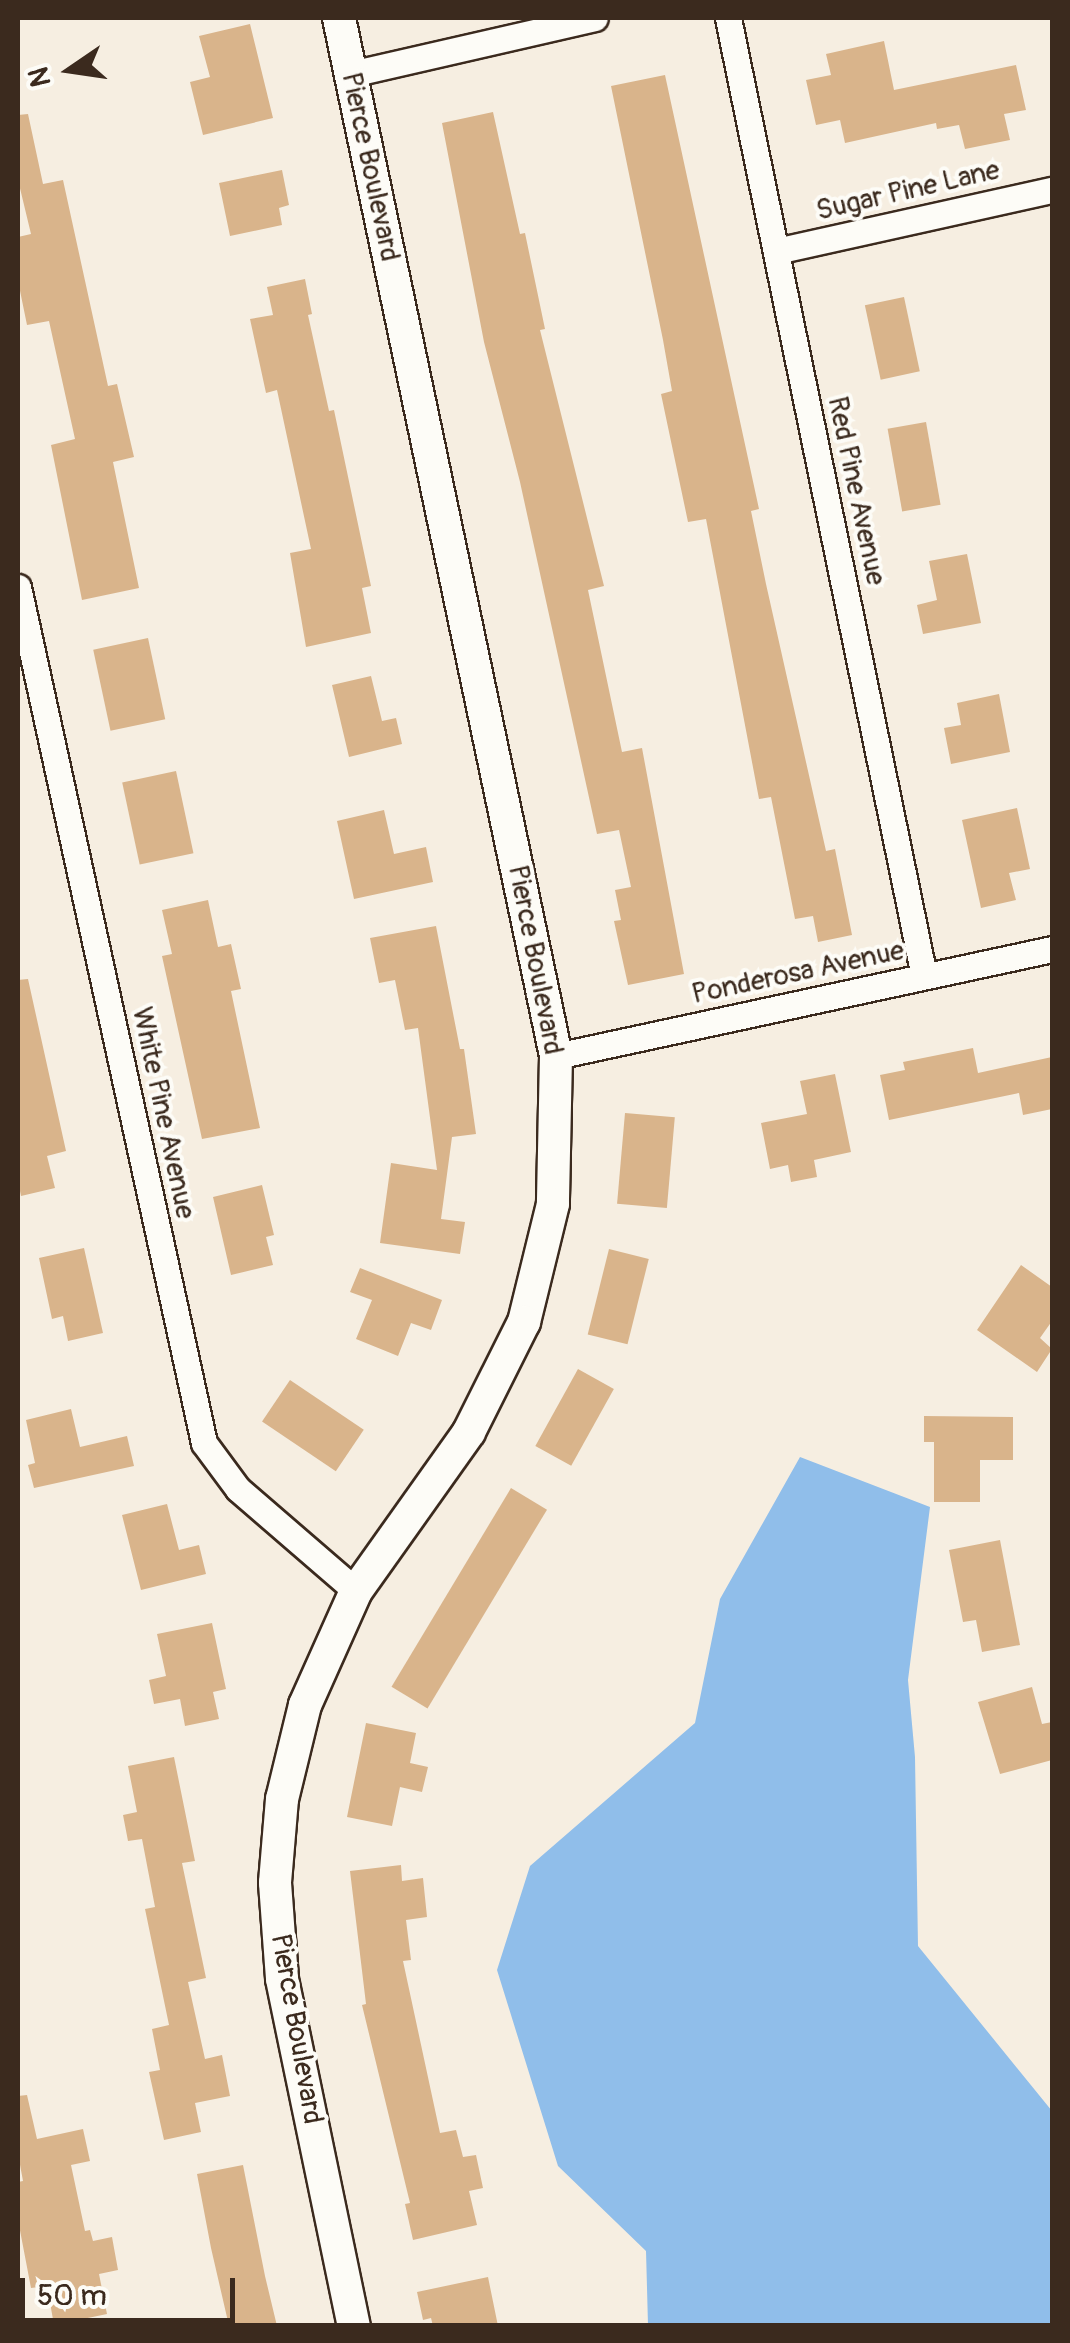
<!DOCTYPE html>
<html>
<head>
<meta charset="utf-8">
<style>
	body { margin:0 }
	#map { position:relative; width:1070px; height:2343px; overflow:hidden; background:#f6eee1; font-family:Pangolin,sans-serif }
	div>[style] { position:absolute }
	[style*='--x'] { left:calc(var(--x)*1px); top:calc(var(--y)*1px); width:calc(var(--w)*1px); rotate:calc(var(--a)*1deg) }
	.water>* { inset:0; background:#90beea }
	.building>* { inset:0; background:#d9b48b; transform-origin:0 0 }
	.roads { filter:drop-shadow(2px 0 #3b2a1e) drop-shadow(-2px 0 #3b2a1e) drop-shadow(0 2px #3b2a1e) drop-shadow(0 -2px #3b2a1e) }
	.minor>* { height:25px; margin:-12.5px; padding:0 12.5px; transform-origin:12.5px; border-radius:12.5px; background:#fdfcf7 }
	.tertiary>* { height:32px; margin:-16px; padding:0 16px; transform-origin:16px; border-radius:16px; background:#fdfcf7 }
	span { translate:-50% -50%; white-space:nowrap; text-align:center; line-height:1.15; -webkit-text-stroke:8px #fdfcf7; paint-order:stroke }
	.street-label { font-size:28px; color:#3b2a1e }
	.frame { position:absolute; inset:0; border:20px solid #3b2a1e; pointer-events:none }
	.north { position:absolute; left:20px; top:20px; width:100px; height:100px; -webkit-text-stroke:8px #fdfcf7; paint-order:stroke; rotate:257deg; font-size:28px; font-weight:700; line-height:40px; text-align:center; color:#3b2a1e }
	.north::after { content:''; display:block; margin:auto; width:35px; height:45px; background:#3b2a1e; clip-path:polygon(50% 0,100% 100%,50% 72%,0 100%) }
	.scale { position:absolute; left:20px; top:2278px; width:215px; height:45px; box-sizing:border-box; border:5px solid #3b2a1e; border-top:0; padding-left:12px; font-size:30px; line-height:35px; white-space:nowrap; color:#3b2a1e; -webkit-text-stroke:8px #fdfcf7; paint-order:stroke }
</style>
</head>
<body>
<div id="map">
	<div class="water">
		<div style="clip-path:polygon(800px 1457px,930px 1507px,908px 1680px,915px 1757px,918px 1946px,1052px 2111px,1050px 2325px,648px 2325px,646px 2251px,558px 2166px,497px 1970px,530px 1866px,695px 1723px,720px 1599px)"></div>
	</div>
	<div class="building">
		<div style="clip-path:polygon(250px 24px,273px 118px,203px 135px,190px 82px,210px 77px,199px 36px)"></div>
		<div style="clip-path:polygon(884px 41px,894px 90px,1016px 65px,1026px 110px,1004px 114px,1010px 140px,965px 149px,959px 125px,937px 129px,936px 123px,845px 143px,840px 120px,816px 125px,806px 80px,831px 75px,826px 54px)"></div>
		<div style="clip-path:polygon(665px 75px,759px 509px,751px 511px,766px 584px,826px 851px,835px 849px,852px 935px,818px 942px,813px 916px,795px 919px,771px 797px,759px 799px,706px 519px,688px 522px,661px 394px,672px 391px,663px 340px,611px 86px)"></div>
		<div style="clip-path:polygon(493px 112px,520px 234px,525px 233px,545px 329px,540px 330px,604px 586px,588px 590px,622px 752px,642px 748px,684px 974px,628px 985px,614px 921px,621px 920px,615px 890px,631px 887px,619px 830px,597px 834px,520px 482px,484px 342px,442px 123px)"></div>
		<div style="clip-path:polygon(28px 114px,43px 184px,63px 180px,108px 386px,117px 384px,134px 457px,113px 462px,139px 588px,82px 600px,51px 445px,75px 439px,49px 321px,27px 325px,18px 281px,18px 237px,31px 234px,18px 180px,18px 115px)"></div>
		<div style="clip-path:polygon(282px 170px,289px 205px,279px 208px,282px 225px,230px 236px,219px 183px)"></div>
		<div style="clip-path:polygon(305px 279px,312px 314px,308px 315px,329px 411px,334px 410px,371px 586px,362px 588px,371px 633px,306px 647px,290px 553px,311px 549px,277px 390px,266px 393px,250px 319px,273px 315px,267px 287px)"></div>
		<div style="left:904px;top:297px;width:76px;height:40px;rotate:78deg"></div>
		<div style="left:926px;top:422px;width:84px;height:39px;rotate:80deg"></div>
		<div style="clip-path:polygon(967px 554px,981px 623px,923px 634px,917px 605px,937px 600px,929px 561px)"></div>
		<div style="left:148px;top:638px;width:83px;height:56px;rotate:78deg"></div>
		<div style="clip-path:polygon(371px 676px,382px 721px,396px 718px,402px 744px,349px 757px,332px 685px)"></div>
		<div style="clip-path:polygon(999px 694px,1010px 752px,951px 764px,944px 728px,961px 725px,957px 703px)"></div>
		<div style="left:176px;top:771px;width:84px;height:55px;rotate:78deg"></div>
		<div style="clip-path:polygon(1017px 808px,1030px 869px,1009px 873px,1016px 900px,981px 908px,962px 820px)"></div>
		<div style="clip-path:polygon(384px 810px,394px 854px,426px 847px,433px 882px,354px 899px,337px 821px)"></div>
		<div style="clip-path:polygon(208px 900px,218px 947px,231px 944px,241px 989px,231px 991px,260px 1128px,202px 1139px,162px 956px,172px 954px,162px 910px)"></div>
		<div style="clip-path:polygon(436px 926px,460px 1049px,464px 1049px,476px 1134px,452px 1137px,441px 1219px,465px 1222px,460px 1254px,380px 1243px,391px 1163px,437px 1170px,418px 1028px,405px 1030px,395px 980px,379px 983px,370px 938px)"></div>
		<div style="clip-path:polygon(28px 979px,66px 1151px,47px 1156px,55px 1188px,21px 1196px,18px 1181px,18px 980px)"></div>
		<div style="clip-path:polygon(973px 1048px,978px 1073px,1052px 1057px,1052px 1109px,1023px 1115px,1019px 1093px,889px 1120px,880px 1075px,905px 1070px,903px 1062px)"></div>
		<div style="clip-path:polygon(835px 1074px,851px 1152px,814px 1160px,817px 1177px,791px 1182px,788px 1165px,770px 1169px,761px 1123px,807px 1114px,800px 1081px)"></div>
		<div style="left:625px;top:1113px;width:50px;height:91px;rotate:5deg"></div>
		<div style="clip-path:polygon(262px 1185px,274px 1235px,266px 1237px,273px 1265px,231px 1275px,213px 1197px)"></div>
		<div style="clip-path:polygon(84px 1248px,103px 1333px,68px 1341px,63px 1316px,52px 1319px,39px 1258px)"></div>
		<div style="left:609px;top:1249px;width:41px;height:88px;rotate:14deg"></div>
		<div style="clip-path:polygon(1021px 1265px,1052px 1287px,1052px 1321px,1040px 1338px,1052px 1349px,1037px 1372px,977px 1330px)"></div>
		<div style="clip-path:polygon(360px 1268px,442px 1300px,431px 1330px,411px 1323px,398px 1356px,356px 1339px,372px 1300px,350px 1292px)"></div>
		<div style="left:578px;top:1369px;width:41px;height:88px;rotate:29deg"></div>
		<div style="left:290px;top:1380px;width:89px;height:50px;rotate:34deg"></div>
		<div style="clip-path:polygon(71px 1409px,80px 1447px,127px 1436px,134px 1466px,34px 1488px,28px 1465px,35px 1463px,26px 1420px)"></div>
		<div style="clip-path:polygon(924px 1416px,1013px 1417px,1013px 1460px,980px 1460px,980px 1502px,934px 1502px,934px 1442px,924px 1442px)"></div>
		<div style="left:511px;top:1488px;width:42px;height:232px;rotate:31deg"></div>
		<div style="clip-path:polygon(167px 1504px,179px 1550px,199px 1545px,206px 1574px,141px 1590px,122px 1515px)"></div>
		<div style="clip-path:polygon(1000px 1540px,1020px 1645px,982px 1652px,976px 1620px,963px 1622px,949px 1550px)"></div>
		<div style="clip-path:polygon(212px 1623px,226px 1689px,213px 1692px,219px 1719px,185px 1726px,180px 1699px,154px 1704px,149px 1680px,166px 1676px,157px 1634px)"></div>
		<div style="clip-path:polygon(1032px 1687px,1042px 1724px,1052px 1722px,1052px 1760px,1000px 1774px,978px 1702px)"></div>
		<div style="clip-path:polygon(366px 1723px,416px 1733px,410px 1763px,428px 1767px,422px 1792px,400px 1787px,392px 1826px,347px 1817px)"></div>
		<div style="clip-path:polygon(174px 1757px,195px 1861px,182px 1863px,206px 1978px,188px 1982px,205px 2059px,222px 2055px,230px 2096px,195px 2103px,201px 2132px,164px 2140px,149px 2072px,160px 2070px,152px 2029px,169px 2025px,145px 1909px,155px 1907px,142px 1839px,128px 1841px,123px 1815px,137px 1812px,128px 1766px)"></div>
		<div style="clip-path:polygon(401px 1865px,402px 1881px,423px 1878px,427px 1917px,406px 1920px,411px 1960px,403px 1961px,440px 2133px,456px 2130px,463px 2157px,476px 2155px,483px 2188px,469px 2191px,477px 2225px,413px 2240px,405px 2204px,410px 2203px,362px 2005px,366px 2004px,350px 1871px)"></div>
		<div style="clip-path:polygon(27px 2095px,37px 2139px,83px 2129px,90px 2161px,71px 2165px,85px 2231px,90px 2230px,93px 2241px,112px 2237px,118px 2270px,99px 2274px,107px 2314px,54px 2325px,47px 2286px,31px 2288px,18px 2220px,18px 2182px,23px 2181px,18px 2154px,18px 2096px)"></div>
		<div style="clip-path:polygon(243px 2165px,265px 2276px,277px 2326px,229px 2326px,211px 2248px,197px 2174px)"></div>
		<div style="clip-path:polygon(488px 2277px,498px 2326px,433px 2326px,431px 2318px,423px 2320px,417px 2292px)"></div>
	</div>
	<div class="roads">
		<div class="minor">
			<div style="--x:728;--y:18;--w:978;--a:78.44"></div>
			<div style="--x:351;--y:74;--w:250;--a:-12.9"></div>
			<div style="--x:776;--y:251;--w:283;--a:-12.5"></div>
			<div style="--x:18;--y:587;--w:876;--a:77.74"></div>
			<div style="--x:204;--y:1443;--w:57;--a:53.5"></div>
			<div style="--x:238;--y:1489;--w:156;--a:40.8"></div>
			<div style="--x:556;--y:1056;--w:507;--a:-12.17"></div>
		</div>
		<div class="tertiary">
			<div style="--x:339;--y:18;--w:1060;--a:78.19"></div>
			<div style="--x:556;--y:1056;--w:148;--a:91.2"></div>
			<div style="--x:553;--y:1204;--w:122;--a:103.8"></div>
			<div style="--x:524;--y:1322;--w:123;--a:116.6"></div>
			<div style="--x:469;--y:1432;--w:195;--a:125.4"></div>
			<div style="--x:356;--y:1591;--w:125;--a:114.1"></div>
			<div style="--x:305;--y:1705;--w:97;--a:103.7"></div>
			<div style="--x:282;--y:1799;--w:84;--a:94.8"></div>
			<div style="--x:275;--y:1883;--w:96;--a:85.8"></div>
			<div style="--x:282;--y:1979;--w:354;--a:78.3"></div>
		</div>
	</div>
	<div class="street-label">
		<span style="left:370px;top:167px;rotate:78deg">Pierce Boulevard</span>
		<span style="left:908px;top:191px;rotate:-13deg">Sugar Pine Lane</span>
		<span style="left:856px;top:491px;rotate:78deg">Red Pine Avenue</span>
		<span style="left:535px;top:960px;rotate:79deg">Pierce Boulevard</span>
		<span style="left:798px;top:973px;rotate:-12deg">Ponderosa Avenue</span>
		<span style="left:163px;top:1113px;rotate:78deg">White Pine Avenue</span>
		<span style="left:296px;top:2029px;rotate:80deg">Pierce Boulevard</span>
	</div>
	<div class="frame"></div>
	<div class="north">N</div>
	<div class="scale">50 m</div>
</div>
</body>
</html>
